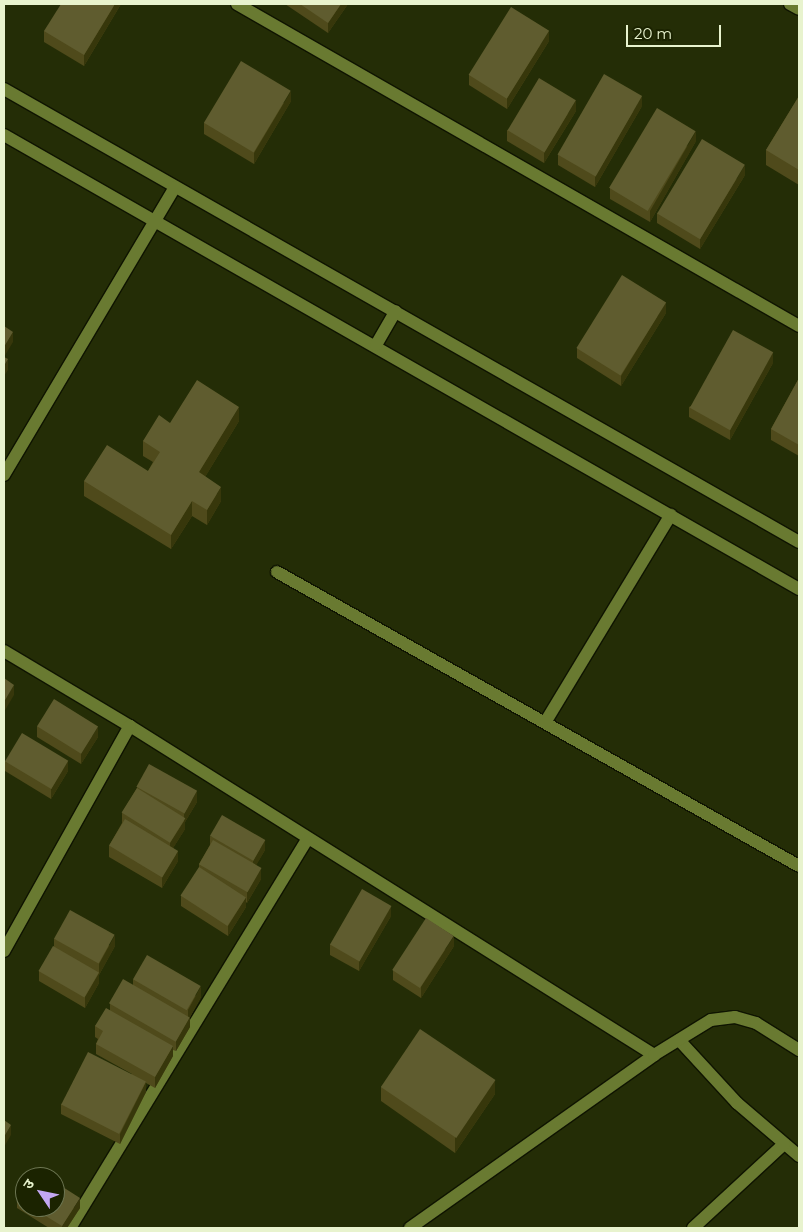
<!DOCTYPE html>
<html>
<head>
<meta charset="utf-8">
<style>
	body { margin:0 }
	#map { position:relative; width:803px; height:1232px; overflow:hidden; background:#242d06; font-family:Montserrat,"Noto Sans Devanagari",sans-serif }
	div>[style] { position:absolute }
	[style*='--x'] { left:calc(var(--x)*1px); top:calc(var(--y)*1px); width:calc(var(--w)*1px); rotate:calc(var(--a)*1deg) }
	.roads { filter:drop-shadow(1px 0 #0f1401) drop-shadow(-1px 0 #0f1401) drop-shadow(0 1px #0f1401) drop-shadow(0 -1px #0f1401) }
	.street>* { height:12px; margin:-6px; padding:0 6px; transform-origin:6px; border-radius:6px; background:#697a31 }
	.secondary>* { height:12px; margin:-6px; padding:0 6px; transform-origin:6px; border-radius:6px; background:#697a31 }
	.wall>* { inset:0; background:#4f4a1b }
	.shaded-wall>* { inset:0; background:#37370b }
	.building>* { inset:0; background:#5f5c2f; transform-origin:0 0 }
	span { translate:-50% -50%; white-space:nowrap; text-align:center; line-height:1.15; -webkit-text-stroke:4.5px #1b2300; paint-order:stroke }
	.frame { position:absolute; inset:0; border:5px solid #e8f3ce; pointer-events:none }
	.north { position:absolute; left:15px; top:1167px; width:50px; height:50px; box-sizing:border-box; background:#1b2300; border:1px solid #6d7652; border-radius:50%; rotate:304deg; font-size:14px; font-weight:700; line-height:20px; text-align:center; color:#e8f3ce }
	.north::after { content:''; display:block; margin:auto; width:18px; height:22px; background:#c3a7f2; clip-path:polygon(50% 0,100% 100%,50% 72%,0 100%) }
	.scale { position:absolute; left:626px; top:25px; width:95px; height:22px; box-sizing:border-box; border:2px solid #e8f3ce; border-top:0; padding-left:6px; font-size:15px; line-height:18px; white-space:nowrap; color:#e8f3ce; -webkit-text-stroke:4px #1b2300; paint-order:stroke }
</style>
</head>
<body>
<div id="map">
	<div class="roads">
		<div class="street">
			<div style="--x:237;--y:4;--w:648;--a:29.81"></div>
			<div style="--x:790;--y:4;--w:10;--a:29"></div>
			<div style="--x:277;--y:572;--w:599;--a:29.39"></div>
			<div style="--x:4;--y:651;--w:147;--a:30.8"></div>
			<div style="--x:130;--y:726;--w:619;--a:32.12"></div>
			<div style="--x:546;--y:721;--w:241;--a:-58.8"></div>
			<div style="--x:4;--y:951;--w:258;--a:-60.8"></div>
			<div style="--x:679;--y:1040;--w:86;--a:47.4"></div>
			<div style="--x:737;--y:1103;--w:82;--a:40.5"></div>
			<div style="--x:70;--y:1228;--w:456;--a:-58.6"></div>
			<div style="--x:410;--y:1228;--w:299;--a:-35.3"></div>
			<div style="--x:654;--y:1055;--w:67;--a:-31.6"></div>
			<div style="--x:711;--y:1020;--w:24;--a:-7"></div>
			<div style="--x:735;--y:1017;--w:22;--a:16"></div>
			<div style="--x:756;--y:1023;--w:51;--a:32.1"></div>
			<div style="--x:693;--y:1228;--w:124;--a:-42.7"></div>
		</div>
		<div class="secondary">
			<div style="--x:4;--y:89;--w:915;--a:29.67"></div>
			<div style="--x:4;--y:135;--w:916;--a:29.73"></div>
			<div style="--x:376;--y:345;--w:39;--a:-60"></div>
			<div style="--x:4;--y:475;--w:335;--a:-59.3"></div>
		</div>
	</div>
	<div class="wall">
		<div style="clip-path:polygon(121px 4px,84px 66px,44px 42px,44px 31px)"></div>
		<div style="clip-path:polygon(285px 4px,348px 4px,328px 33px)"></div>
		<div style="clip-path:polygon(549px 41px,507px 109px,469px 85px,469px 75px)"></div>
		<div style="clip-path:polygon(799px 96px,799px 185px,766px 165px,766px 150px)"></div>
		<div style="clip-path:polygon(291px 101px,254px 164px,204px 134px,204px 123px)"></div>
		<div style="clip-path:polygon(642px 106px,595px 187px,558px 165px,558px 155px)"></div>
		<div style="clip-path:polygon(576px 111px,544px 163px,507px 141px,507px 130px)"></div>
		<div style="clip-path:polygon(696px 141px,650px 222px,610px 199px,610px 188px)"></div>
		<div style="clip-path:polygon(745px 175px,700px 249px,657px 223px,657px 213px)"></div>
		<div style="clip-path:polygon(666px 313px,621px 386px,577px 358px,577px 348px)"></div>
		<div style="clip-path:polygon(773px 363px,730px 440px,689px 417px,689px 407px)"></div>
		<div style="clip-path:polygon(799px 378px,799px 456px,771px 440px,771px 429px)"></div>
		<div style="clip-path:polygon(239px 421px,205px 477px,221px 501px,207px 525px,192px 516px,171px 549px,84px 496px,84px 481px,148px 471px,153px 462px,143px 456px,143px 441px,170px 423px)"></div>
		<div style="clip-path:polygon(37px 726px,98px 737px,81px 764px,37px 737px)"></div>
		<div style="clip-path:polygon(5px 761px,68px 771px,51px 799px,5px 771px)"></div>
		<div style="clip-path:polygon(137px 787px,197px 802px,185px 822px,185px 829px,173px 848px,178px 861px,162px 888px,109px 857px,109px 846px,122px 823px,122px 813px,137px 788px)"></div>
		<div style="clip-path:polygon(210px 836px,265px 850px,256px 865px,261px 879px,247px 903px,246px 902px,246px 907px,228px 936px,181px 906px,181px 896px,199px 868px,199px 864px,210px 845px)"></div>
		<div style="clip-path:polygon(391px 916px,359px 971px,330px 955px,330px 944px)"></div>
		<div style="clip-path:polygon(54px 939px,115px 946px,99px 975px,99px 983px,85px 1008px,39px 981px,39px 971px,54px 946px)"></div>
		<div style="clip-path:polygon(454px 946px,421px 998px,393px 980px,393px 970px)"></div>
		<div style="clip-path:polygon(133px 979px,201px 997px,190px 1017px,190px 1027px,176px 1051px,173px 1050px,173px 1056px,155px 1088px,146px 1083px,146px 1092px,120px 1144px,61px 1114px,61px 1104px,132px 1074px,96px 1054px,96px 1044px,98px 1039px,95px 1037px,95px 1026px,110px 1010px,110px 1004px,133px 985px)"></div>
		<div style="clip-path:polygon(381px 1087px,495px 1094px,455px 1153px,381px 1101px)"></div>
		<div style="clip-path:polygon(25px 1186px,25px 1207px,55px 1207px,80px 1208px,67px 1228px,49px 1228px,17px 1208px,17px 1198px)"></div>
	</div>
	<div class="shaded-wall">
		<div style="clip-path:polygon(115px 4px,121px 4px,84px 66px,84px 55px)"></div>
		<div style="clip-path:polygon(341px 4px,348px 4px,328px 33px,328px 23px)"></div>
		<div style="clip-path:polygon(549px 31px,549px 41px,507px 109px,507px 98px)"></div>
		<div style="clip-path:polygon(291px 91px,291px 101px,254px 164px,254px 153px)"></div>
		<div style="clip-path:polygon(642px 96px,642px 106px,595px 187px,595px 177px)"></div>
		<div style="clip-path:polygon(576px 100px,576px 111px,544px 163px,544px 153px)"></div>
		<div style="clip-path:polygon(696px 131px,696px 141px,650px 222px,650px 211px)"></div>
		<div style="clip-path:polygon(745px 165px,745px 175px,700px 249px,700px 239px)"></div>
		<div style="clip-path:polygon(666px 302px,666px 313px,621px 386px,621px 376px)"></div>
		<div style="clip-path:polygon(13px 332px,13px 342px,4px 357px,4px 347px)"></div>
		<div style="clip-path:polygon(773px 352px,773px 363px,730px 440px,730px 430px)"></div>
		<div style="clip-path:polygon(8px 359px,8px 370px,4px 376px,4px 366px)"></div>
		<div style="clip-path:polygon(239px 407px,239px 421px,199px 487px,199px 472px)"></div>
		<div style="clip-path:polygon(221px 487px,221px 501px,207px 525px,207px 510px)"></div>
		<div style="clip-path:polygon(192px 501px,192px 516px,171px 549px,171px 535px)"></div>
		<div style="clip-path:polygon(14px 685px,14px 695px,4px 712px,4px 702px)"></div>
		<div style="clip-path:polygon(98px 727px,98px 737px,81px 764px,81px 753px)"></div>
		<div style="clip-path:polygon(68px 761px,68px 771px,51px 799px,51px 789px)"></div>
		<div style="clip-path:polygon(197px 791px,197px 802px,185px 822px,185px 829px,170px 853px,170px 843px,184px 821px,184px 814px)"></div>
		<div style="clip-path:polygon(265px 840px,265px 850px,253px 871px,253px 861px)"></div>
		<div style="clip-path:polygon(178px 851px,178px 861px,162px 888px,162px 877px)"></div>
		<div style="clip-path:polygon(261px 868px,261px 879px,247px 903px,247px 892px)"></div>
		<div style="clip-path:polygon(246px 897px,246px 907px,228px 936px,228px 926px)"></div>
		<div style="clip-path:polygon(391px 906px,391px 916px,359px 971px,359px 961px)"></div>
		<div style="clip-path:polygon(115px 935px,115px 946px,99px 975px,99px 983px,85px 1008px,85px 997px,99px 973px,99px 964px)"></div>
		<div style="clip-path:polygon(454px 936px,454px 946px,421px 998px,421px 987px)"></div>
		<div style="clip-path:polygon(201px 986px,201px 997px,190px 1017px,190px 1027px,176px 1051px,176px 1041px,188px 1020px,188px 1010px)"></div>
		<div style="clip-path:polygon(173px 1046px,173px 1056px,155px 1088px,155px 1077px)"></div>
		<div style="clip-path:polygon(495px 1080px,495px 1094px,455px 1153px,455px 1138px)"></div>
		<div style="clip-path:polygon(146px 1082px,146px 1092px,120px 1144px,120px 1134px)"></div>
		<div style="clip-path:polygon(11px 1125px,11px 1135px,4px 1147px,4px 1137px)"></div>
		<div style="clip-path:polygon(80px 1198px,80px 1208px,67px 1228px,62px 1228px,62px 1226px)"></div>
	</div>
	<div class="building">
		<div style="clip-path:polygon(61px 4px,115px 4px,84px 55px,44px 31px)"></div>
		<div style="clip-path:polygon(300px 4px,341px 4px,328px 23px)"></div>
		<div style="left:511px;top:7px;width:45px;height:80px;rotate:32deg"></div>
		<div style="left:241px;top:61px;width:58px;height:72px;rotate:31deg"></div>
		<div style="left:604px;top:74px;width:44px;height:93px;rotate:30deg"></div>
		<div style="left:539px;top:78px;width:43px;height:61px;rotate:31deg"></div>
		<div style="clip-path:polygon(799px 96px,799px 170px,766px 150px)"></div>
		<div style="left:657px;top:108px;width:45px;height:93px;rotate:31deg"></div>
		<div style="left:702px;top:139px;width:50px;height:87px;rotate:31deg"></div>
		<div style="left:622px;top:275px;width:52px;height:86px;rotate:32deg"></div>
		<div style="clip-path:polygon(4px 326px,13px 332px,4px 347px)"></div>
		<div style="left:733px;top:330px;width:46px;height:89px;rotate:29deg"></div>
		<div style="clip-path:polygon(4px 357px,8px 359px,4px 366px)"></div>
		<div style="clip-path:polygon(799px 378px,799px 445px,771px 429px)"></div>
		<div style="clip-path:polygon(197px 380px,239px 407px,199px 472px,221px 487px,207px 510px,192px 501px,171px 535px,84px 481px,107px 445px,148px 471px,160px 452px,143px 441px,159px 415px,170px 423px)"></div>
		<div style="clip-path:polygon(4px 678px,14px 685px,4px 702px)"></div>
		<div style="left:54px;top:699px;width:52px;height:32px;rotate:32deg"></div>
		<div style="left:22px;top:733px;width:54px;height:33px;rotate:31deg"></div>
		<div style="left:149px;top:764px;width:55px;height:26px;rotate:29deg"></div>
		<div style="left:137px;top:788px;width:57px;height:29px;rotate:32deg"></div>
		<div style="left:222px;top:815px;width:50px;height:24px;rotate:30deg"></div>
		<div style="left:125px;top:819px;width:62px;height:31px;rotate:31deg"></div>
		<div style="left:213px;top:840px;width:56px;height:28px;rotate:30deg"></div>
		<div style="left:199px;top:867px;width:56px;height:34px;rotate:33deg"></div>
		<div style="left:362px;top:889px;width:34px;height:64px;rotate:30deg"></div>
		<div style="left:70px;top:910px;width:51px;height:33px;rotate:29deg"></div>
		<div style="left:426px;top:918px;width:33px;height:62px;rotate:33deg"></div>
		<div style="left:53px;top:946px;width:53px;height:29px;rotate:30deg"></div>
		<div style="left:147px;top:955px;width:62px;height:28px;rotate:30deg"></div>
		<div style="left:123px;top:979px;width:77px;height:28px;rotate:30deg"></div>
		<div style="clip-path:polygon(106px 1008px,173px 1046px,155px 1077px,96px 1044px,103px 1031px,95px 1026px)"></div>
		<div style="left:420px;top:1029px;width:91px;height:70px;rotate:34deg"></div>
		<div style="left:88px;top:1052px;width:65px;height:59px;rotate:27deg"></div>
		<div style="clip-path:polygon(4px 1120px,11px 1125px,4px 1137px)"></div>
		<div style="clip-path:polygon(35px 1170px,47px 1177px,31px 1177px)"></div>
		<div style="clip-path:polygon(55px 1182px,80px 1198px,62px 1226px,31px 1207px,55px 1207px)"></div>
		<div style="clip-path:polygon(25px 1186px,25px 1203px,17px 1198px)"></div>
	</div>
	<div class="frame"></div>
	<div class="north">उ</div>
	<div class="scale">20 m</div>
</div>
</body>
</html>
